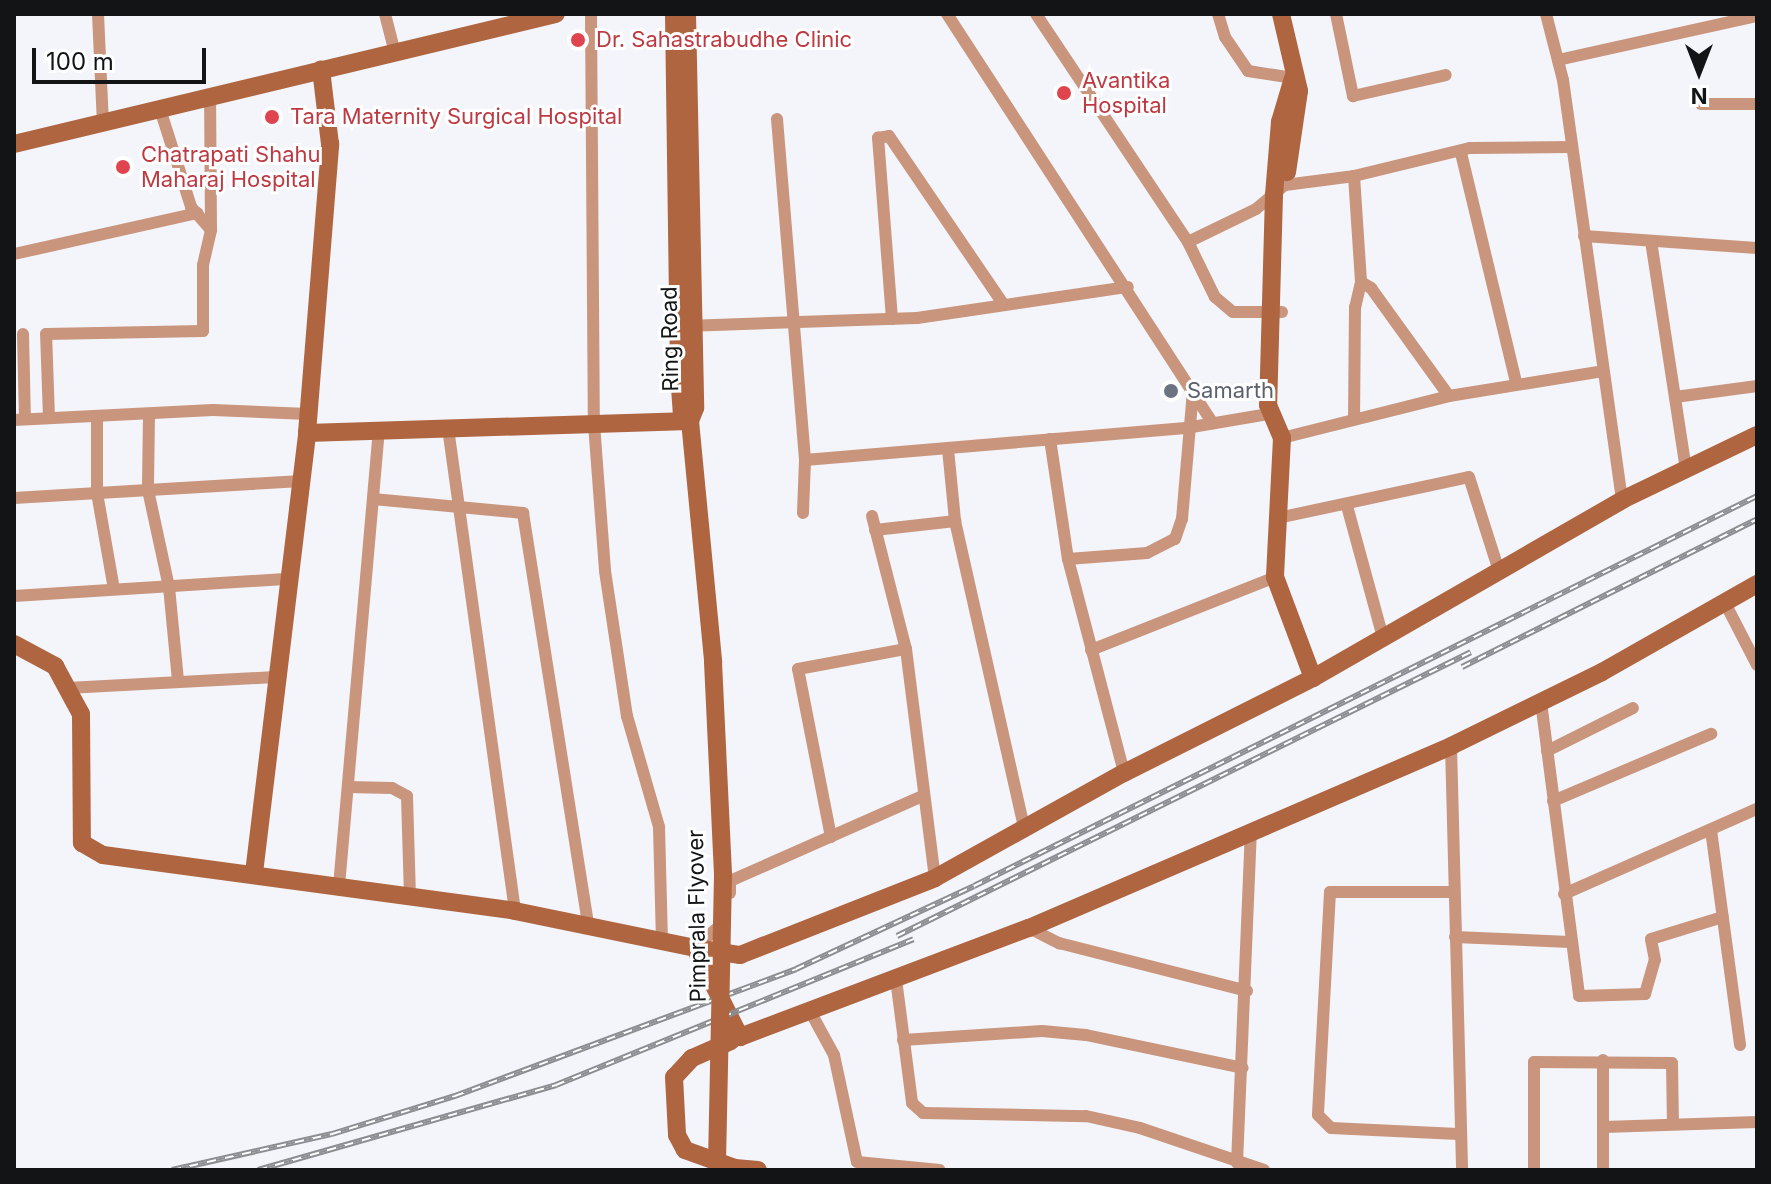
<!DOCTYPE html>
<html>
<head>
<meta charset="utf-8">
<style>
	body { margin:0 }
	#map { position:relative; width:1771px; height:1184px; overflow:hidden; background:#f3f5fb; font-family:Inter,sans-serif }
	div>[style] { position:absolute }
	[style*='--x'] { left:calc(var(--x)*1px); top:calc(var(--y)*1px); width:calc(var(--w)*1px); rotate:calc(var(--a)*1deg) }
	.street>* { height:12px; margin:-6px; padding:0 6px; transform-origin:6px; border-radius:6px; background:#c9957d }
	.secondary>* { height:18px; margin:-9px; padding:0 9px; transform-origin:9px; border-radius:9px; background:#af6540 }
	.rail>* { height:6px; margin-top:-3px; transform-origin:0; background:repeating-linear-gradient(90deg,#fff 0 9px,#8b8d91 0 18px); box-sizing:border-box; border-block:2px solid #8b8d91 }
	.secondary-bridge>* { height:18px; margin:-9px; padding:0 9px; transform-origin:9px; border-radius:9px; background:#af6540 }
	.dots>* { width:22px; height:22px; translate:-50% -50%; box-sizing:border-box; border:4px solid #fff; border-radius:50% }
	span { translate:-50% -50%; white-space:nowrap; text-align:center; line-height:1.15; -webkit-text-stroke:6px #fff; paint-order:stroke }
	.health-label { font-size:22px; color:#be3a42 }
	.left { translate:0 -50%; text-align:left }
	.street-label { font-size:22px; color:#131416 }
	.worship-label { font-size:22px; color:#5b616d }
	.frame { position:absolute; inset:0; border:16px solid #131416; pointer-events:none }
	.north { position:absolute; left:1659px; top:32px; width:80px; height:80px; -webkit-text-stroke:6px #fff; paint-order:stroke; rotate:180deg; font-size:22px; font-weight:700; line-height:32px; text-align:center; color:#131416 }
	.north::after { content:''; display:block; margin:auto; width:28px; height:36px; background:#131416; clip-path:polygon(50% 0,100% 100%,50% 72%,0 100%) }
	.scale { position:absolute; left:32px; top:48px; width:174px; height:36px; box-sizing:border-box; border:4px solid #131416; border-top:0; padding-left:10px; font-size:24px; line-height:28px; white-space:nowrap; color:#131416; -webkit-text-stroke:6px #fff; paint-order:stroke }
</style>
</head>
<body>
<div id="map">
	<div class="street">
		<div style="--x:98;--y:14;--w:109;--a:87.4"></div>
		<div style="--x:385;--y:14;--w:40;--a:75.6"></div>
		<div style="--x:591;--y:14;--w:410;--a:89.6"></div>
		<div style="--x:594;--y:424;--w:147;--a:85.7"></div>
		<div style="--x:605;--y:571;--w:147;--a:81.4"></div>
		<div style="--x:627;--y:716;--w:116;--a:73.9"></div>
		<div style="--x:659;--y:827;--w:116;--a:88.5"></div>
		<div style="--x:947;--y:14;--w:488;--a:57"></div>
		<div style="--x:1036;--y:14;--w:274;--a:56.3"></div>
		<div style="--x:1188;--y:242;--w:61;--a:63.9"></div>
		<div style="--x:1215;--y:297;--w:23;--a:40"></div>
		<div style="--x:1233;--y:312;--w:49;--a:0"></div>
		<div style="--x:1218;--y:14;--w:24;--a:73"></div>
		<div style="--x:1225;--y:37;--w:41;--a:55.9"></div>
		<div style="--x:1248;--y:71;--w:46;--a:8.8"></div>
		<div style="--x:1336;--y:14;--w:84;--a:78.3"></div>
		<div style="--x:1353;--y:96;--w:95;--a:-12.7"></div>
		<div style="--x:1546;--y:14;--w:68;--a:75.6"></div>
		<div style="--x:1563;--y:80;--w:424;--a:82"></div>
		<div style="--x:1558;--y:60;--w:204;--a:-12.5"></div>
		<div style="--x:1701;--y:104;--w:56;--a:0"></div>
		<div style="--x:160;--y:109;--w:103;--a:72.4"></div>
		<div style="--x:191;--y:207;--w:30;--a:49"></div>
		<div style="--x:777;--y:119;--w:342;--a:85.3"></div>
		<div style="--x:805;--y:460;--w:53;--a:92.2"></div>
		<div style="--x:1461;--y:153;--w:236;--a:76.5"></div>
		<div style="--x:1354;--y:176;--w:106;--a:86.2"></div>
		<div style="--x:1361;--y:282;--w:26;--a:103"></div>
		<div style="--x:1355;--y:307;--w:112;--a:90.5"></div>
		<div style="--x:1584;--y:236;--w:173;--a:4"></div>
		<div style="--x:1651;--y:241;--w:231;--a:81.3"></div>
		<div style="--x:1188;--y:242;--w:76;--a:-25.9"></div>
		<div style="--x:1256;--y:209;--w:38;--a:-40"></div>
		<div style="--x:1285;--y:185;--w:70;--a:-7.4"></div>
		<div style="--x:1354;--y:176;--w:119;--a:-13.6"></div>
		<div style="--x:1470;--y:148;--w:102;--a:-0.6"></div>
		<div style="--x:14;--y:254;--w:188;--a:-12.6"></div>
		<div style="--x:1361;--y:282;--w:12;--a:31"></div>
		<div style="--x:1371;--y:288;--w:133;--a:54.2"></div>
		<div style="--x:892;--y:319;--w:182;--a:-94.4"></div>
		<div style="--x:878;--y:138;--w:11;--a:-10"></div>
		<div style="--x:889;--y:136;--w:204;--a:55.8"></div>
		<div style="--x:686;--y:326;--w:231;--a:-2"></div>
		<div style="--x:917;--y:318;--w:213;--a:-8.4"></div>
		<div style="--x:23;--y:334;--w:85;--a:88.7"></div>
		<div style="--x:1675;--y:397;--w:83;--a:-7.6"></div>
		<div style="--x:149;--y:414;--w:76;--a:90.8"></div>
		<div style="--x:148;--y:490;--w:99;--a:77.8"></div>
		<div style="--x:169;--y:587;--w:94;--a:84.5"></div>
		<div style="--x:97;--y:416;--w:77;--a:90"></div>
		<div style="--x:97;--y:493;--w:97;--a:80"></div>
		<div style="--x:49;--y:418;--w:84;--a:-92"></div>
		<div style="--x:46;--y:334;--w:157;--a:-1.1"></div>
		<div style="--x:203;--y:331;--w:66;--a:-90"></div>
		<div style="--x:203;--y:265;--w:36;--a:-77"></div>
		<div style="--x:211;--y:230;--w:133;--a:-90.4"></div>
		<div style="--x:14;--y:420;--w:199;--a:-2.9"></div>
		<div style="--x:213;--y:410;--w:95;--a:2.4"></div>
		<div style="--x:448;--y:428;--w:488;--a:82.1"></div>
		<div style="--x:1282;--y:438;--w:172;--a:-14.1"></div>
		<div style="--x:1449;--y:396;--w:156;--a:-9.2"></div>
		<div style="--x:1050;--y:439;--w:121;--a:81.5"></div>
		<div style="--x:1068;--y:559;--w:221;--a:75.3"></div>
		<div style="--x:948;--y:449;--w:72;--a:84.4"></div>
		<div style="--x:955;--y:521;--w:318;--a:77.3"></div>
		<div style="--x:805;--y:460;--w:382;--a:-4.8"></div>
		<div style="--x:1186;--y:428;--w:89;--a:-9.7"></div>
		<div style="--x:14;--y:498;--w:288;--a:-3.4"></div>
		<div style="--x:373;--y:499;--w:151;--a:5.3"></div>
		<div style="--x:523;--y:513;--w:421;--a:81"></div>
		<div style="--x:1347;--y:506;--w:137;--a:74.7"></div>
		<div style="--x:872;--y:516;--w:137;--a:75.7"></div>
		<div style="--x:906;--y:649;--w:231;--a:82.8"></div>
		<div style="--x:1278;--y:518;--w:195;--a:-12.1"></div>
		<div style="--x:1469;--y:477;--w:99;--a:72.3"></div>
		<div style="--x:875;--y:530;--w:81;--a:-6.4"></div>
		<div style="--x:1068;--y:559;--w:79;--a:-4.3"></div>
		<div style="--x:1147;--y:553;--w:31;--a:-27"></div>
		<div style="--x:1175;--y:539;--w:21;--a:-71"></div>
		<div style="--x:1182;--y:519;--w:128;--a:-85.1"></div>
		<div style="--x:14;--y:596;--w:275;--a:-3.6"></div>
		<div style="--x:1724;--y:601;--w:72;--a:62.7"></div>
		<div style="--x:1091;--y:650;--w:198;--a:-21.6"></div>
		<div style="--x:67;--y:688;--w:208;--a:-3"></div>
		<div style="--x:1541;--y:702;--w:296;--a:82.6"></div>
		<div style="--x:1579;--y:996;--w:66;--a:-1.7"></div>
		<div style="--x:1645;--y:994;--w:35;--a:-74"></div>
		<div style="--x:1655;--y:960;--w:21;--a:-101"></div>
		<div style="--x:1651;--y:939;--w:75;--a:-17"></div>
		<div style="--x:1451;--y:746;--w:424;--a:88.5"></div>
		<div style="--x:1547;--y:751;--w:96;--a:-26.6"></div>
		<div style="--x:348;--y:787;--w:44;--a:1.3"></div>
		<div style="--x:392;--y:788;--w:17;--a:28"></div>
		<div style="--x:407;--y:796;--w:100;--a:88.3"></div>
		<div style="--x:1553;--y:801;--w:172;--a:-23"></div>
		<div style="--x:1711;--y:830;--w:217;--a:82.3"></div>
		<div style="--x:831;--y:837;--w:171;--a:-101.1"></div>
		<div style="--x:798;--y:669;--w:110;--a:-10.5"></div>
		<div style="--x:339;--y:886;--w:457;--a:-85"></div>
		<div style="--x:1454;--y:892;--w:124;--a:180"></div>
		<div style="--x:1330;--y:892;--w:223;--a:93.1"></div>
		<div style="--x:1318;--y:1115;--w:18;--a:45"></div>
		<div style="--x:1331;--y:1128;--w:127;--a:2.7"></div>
		<div style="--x:730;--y:893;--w:12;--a:-90"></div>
		<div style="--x:730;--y:881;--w:211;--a:-23.8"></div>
		<div style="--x:1564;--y:894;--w:211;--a:-23.8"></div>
		<div style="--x:1029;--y:928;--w:34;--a:27"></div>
		<div style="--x:1059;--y:943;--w:194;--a:14.3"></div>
		<div style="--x:1455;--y:937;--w:115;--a:2.5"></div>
		<div style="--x:695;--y:948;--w:36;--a:-42"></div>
		<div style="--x:896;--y:979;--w:125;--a:82.6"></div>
		<div style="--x:912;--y:1103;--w:15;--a:42"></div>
		<div style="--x:923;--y:1113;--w:163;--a:1.1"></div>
		<div style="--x:1086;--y:1116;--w:55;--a:12.5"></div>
		<div style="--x:1140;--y:1128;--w:131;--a:18.7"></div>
		<div style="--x:810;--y:1011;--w:50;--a:61.4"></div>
		<div style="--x:834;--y:1055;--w:109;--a:77.9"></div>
		<div style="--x:857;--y:1162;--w:83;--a:5.5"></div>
		<div style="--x:903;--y:1040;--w:139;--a:-3.7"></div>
		<div style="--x:1042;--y:1031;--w:44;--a:5.2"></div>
		<div style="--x:1086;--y:1035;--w:160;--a:11.9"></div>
		<div style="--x:1603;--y:1060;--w:110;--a:90"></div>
		<div style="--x:1604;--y:1127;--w:153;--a:-1.9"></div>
		<div style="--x:1237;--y:1163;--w:328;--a:-87.6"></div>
		<div style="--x:1534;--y:1170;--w:108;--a:-90"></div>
		<div style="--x:1534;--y:1062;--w:138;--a:0.4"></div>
		<div style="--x:1672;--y:1063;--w:61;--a:89.1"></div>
	</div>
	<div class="secondary">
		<div style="--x:674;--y:14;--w:359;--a:89.2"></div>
		<div style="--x:679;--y:373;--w:39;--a:86"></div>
		<div style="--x:682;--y:412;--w:12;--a:48"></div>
		<div style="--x:687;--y:14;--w:394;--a:88.8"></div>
		<div style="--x:695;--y:408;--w:14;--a:111"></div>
		<div style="--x:690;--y:421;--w:242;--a:84.5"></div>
		<div style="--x:1281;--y:14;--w:79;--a:76.8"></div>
		<div style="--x:1299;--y:91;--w:82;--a:98.4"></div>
		<div style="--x:1293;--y:78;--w:46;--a:106.5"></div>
		<div style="--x:1280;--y:122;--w:73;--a:94.7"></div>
		<div style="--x:1274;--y:195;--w:210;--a:91.6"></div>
		<div style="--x:1268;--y:405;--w:36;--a:67"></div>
		<div style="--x:1282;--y:438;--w:139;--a:92.9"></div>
		<div style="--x:1275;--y:577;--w:108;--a:69.4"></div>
		<div style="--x:14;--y:144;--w:557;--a:-13.49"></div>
		<div style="--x:307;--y:433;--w:383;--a:-1.8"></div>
		<div style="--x:14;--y:644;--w:47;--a:28.2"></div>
		<div style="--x:55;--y:666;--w:55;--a:61.6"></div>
		<div style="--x:81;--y:714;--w:129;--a:89.6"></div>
		<div style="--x:82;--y:843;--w:24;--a:30"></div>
		<div style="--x:103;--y:855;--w:416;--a:7.7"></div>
		<div style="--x:515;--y:911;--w:184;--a:11.6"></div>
		<div style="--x:695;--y:948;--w:100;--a:63.2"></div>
		<div style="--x:740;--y:1037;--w:309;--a:-20.7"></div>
		<div style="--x:1029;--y:928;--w:460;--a:-23.3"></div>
		<div style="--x:1451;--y:746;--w:168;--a:-26.1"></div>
		<div style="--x:1602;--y:672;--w:178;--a:-29.6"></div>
		<div style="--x:254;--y:873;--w:443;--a:-83.1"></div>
		<div style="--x:307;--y:433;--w:290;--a:-85.4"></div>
		<div style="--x:330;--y:144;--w:75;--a:-96.9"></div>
		<div style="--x:695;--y:948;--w:46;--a:8.8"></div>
		<div style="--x:740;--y:955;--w:210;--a:-21.5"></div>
		<div style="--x:935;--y:878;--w:216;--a:-29.1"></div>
		<div style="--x:1124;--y:773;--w:212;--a:-26.7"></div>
		<div style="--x:1313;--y:678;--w:357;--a:-29.9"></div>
		<div style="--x:1622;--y:500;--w:150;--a:-25.7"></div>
		<div style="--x:731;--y:1041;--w:43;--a:156.4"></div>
		<div style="--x:692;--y:1058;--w:26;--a:133"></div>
		<div style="--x:674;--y:1077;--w:58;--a:87"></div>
		<div style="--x:677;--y:1135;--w:17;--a:62"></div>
		<div style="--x:685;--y:1150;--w:53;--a:19.8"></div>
		<div style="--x:735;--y:1168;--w:23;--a:5"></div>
	</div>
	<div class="rail">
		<div style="--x:1462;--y:667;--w:330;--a:-26.6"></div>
		<div style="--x:897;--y:936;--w:640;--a:-26.32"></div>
		<div style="--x:172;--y:1170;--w:164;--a:-12.7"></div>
		<div style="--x:332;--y:1134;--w:129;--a:-17.2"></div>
		<div style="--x:455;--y:1096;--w:364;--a:-20.4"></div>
		<div style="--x:796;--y:969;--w:196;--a:-25"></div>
		<div style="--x:974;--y:886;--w:875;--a:-26.48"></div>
		<div style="--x:258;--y:1170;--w:310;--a:-15.9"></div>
		<div style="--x:556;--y:1085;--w:386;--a:-22.2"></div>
	</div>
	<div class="secondary-bridge">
		<div style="--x:713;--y:662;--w:214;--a:87.3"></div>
		<div style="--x:723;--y:876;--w:294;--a:91.2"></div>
	</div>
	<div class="dots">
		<div style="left:578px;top:40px;background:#e0444e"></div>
		<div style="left:1064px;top:93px;background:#e0444e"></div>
		<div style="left:272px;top:117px;background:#e0444e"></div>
		<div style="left:123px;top:167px;background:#e0444e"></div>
		<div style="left:1171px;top:391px;background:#6b7280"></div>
	</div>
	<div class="health-label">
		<span class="left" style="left:596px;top:40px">Dr. Sahastrabudhe Clinic</span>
		<span class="left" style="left:1082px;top:93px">Avantika<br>Hospital</span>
		<span class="left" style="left:290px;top:117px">Tara Maternity Surgical Hospital</span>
		<span class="left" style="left:141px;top:167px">Chatrapati Shahu<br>Maharaj Hospital</span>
	</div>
	<div class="street-label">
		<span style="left:670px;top:339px;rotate:-91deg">Ring Road</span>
		<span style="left:697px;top:916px;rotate:-91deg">Pimprala Flyover</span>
	</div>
	<div class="worship-label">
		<span class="left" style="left:1187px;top:391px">Samarth</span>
	</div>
	<div class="frame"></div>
	<div class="north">N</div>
	<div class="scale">100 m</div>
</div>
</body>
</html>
